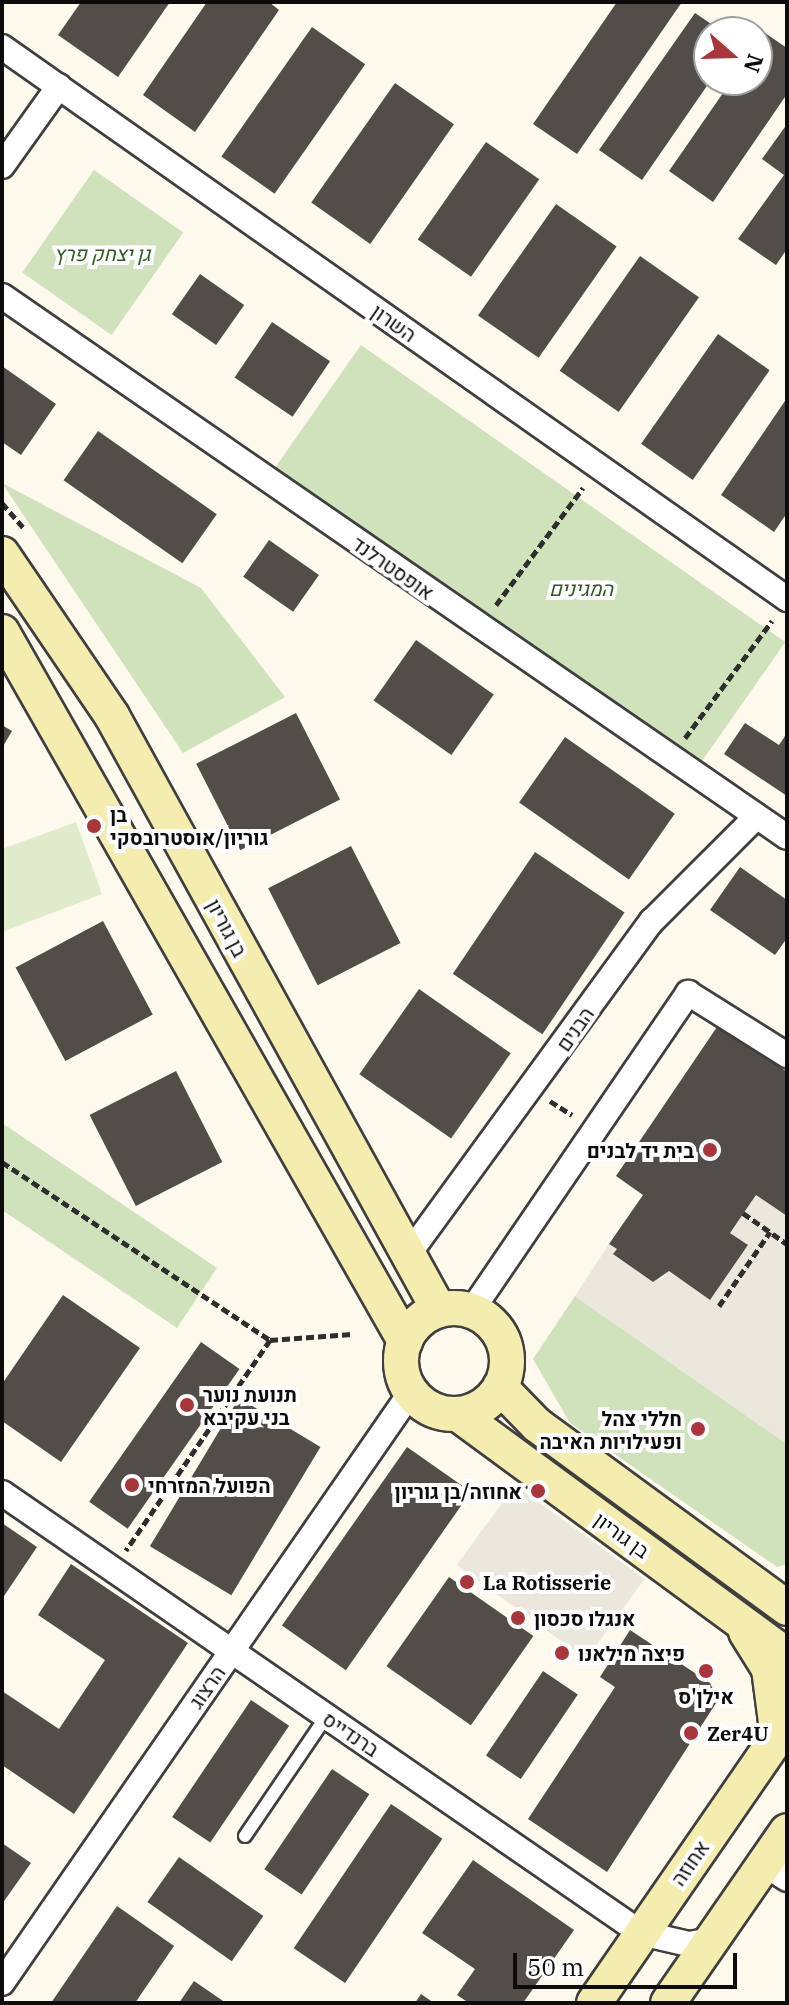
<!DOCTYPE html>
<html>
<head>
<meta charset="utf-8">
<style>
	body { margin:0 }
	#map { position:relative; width:789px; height:2005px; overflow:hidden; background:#fdf9ed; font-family:"IBM Plex Serif",Heebo,serif }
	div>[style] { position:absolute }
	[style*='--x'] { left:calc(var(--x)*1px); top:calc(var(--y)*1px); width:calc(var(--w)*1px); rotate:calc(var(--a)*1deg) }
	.green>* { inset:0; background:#cfe2bb; transform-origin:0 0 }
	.pitch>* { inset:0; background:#e0ebcb }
	.plaza>* { inset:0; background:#ebe7dd; transform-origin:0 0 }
	.building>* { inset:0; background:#534d49; transform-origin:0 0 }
	.path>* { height:5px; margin-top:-2.5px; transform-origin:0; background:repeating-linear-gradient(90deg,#2e2e2e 0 8px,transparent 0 12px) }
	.roads { filter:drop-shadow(2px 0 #3f3f3f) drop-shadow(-2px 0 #3f3f3f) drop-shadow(0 2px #3f3f3f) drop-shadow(0 -2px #3f3f3f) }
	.service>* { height:12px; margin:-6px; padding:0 6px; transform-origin:6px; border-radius:6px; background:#fff }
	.minor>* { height:24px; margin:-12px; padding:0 12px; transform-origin:12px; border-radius:12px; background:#fff }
	.secondary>* { height:34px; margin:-17px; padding:0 17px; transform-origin:17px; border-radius:17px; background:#f5edb0 }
	.secondary>.ring { margin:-17px; padding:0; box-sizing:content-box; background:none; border:34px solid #f5edb0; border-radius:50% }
	.dots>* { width:22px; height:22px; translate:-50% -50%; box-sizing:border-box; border:4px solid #fff; border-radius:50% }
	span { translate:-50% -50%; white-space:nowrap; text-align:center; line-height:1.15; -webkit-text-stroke:8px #fff; paint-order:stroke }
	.park-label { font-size:20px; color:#305a25; font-style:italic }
	.street-label { font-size:20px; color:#0c0c0c }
	.poi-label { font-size:20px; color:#0c0c0c; font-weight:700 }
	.left { translate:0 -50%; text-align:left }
	.right { translate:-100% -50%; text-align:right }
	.frame { position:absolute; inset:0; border:4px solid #0c0c0c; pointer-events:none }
	.north { position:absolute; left:693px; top:16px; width:80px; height:80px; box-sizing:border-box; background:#fff; border:2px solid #9e9e9e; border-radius:50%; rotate:110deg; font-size:22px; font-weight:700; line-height:32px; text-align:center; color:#0c0c0c }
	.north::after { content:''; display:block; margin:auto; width:28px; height:36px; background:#a9363b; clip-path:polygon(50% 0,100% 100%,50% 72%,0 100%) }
	.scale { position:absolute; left:513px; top:1953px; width:224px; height:36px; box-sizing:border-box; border:4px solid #0c0c0c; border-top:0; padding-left:10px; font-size:24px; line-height:28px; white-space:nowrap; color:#0c0c0c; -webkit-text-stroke:6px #fff; paint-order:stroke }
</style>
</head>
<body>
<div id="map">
	<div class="green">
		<div style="left:94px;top:170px;width:109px;height:125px;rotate:35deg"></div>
		<div style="left:361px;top:345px;width:518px;height:149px;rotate:35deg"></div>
		<div style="clip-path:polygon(2px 483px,201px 588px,285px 697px,183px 753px)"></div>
		<div style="clip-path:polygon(2px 1123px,217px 1268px,177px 1328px,2px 1210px)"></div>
		<div style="clip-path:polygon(575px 1296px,787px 1444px,787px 1564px,777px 1567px,570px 1423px,533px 1359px)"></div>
	</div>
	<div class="pitch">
		<div style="clip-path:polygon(76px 822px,102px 894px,2px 932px,2px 849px)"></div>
	</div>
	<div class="plaza">
		<div style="clip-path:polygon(756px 1195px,787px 1216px,787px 1444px,575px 1296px,609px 1244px,661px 1280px,669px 1271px,710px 1300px,748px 1246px,730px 1233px)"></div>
		<div style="left:515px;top:1485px;width:160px;height:99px;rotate:36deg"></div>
	</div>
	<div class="building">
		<div style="clip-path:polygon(81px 2px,170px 2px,118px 77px,58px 35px)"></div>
		<div style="clip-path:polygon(207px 2px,269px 2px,279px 10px,195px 132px,143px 95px)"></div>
		<div style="clip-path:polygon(617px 2px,682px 2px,577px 154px,533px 124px)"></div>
		<div style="clip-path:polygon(695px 13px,723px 32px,709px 32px,711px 80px,642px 180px,599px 150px)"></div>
		<div style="left:312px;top:27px;width:65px;height:158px;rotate:35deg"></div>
		<div style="clip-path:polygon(765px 33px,787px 48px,787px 94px,713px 202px,669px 171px,732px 80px,757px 80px,757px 44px)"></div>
		<div style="left:395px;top:83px;width:72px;height:146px;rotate:35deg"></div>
		<div style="clip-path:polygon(787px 124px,787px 249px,776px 265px,738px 239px,784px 175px,762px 159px)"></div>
		<div style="left:486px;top:142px;width:65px;height:119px;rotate:35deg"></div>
		<div style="left:556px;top:204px;width:74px;height:136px;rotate:35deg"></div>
		<div style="left:640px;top:256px;width:72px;height:140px;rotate:35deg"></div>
		<div style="left:200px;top:274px;width:54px;height:49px;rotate:35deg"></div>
		<div style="left:272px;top:322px;width:70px;height:67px;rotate:34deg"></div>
		<div style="left:718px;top:334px;width:63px;height:134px;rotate:35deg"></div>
		<div style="clip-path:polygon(2px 366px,56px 404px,21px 455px,2px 442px)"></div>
		<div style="clip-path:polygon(787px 398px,787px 513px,774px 532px,721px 495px)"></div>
		<div style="left:98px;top:431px;width:145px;height:60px;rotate:35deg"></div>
		<div style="left:269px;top:540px;width:61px;height:45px;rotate:35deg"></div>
		<div style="left:416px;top:640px;width:95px;height:74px;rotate:35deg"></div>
		<div style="left:296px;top:713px;width:97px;height:112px;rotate:63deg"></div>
		<div style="clip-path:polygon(745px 723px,779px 745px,787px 733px,787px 796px,724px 754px)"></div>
		<div style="clip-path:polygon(2px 725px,12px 731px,2px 748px)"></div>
		<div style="left:565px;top:737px;width:134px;height:80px;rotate:35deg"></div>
		<div style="left:351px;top:846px;width:109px;height:93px;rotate:63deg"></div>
		<div style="left:535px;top:852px;width:108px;height:147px;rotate:34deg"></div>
		<div style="clip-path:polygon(740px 867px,787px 900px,787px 938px,775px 955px,710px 910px)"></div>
		<div style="left:103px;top:921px;width:106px;height:99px;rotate:62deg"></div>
		<div style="left:419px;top:989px;width:112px;height:104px;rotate:35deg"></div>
		<div style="clip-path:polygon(719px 1024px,787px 1072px,787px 1216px,756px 1195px,730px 1233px,748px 1245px,710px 1300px,669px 1271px,653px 1282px,613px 1254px,617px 1249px,609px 1244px,643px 1195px,616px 1176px)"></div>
		<div style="left:176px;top:1071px;width:102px;height:97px;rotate:63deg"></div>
		<div style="clip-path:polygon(63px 1295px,140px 1348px,61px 1462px,2px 1421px,2px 1384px)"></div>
		<div style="left:201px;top:1342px;width:47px;height:195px;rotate:35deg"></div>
		<div style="left:239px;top:1398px;width:95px;height:173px;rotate:31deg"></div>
		<div style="left:407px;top:1447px;width:78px;height:218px;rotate:35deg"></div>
		<div style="clip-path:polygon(2px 1523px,37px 1547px,2px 1599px)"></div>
		<div style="clip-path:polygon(71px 1564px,188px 1643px,74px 1814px,2px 1765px,2px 1691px,59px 1729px,105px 1660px,38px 1615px)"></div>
		<div style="left:449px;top:1577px;width:103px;height:109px;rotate:35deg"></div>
		<div style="clip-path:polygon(630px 1630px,710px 1683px,718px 1700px,607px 1872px,528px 1819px,615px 1687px,600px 1677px)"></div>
		<div style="left:543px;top:1671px;width:42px;height:102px;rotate:34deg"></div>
		<div style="left:251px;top:1700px;width:46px;height:141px;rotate:34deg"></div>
		<div style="left:332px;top:1769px;width:45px;height:121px;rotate:34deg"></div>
		<div style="left:391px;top:1804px;width:62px;height:174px;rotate:34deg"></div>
		<div style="clip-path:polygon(2px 1843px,31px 1863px,2px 1904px)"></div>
		<div style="left:179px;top:1857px;width:103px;height:55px;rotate:35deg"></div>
		<div style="clip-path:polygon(473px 1860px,574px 1930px,523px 2003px,469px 2003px,457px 1995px,475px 1969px,422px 1933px)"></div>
		<div style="clip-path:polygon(117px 1906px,174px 1946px,135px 2003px,51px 2003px)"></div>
		<div style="clip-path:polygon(194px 1981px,226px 2003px,179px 2003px)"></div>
		<div style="clip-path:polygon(421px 1994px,434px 2003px,415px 2003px)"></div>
	</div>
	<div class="path">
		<div style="--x:2;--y:503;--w:35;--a:49"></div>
		<div style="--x:496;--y:605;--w:146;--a:-53.4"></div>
		<div style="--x:685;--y:738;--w:146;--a:-53.4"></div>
		<div style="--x:550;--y:1101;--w:26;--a:32"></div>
		<div style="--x:2;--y:1162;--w:322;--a:33.6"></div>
		<div style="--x:270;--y:1340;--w:255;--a:124.4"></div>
		<div style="--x:743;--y:1213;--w:54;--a:35.2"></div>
		<div style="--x:719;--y:1306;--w:90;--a:-55.4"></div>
		<div style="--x:270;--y:1340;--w:82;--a:-4.2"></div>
	</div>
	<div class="roads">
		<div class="service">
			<div style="--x:245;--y:1836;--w:144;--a:-55.8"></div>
		</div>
		<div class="minor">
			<div style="--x:2;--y:47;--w:960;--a:35.11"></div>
			<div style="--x:2;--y:166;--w:98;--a:-54.5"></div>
			<div style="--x:2;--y:296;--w:953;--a:34.57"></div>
			<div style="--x:408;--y:1255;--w:414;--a:-53.9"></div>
			<div style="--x:652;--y:921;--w:148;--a:-45"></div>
			<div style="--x:472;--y:1310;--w:384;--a:-55.7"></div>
			<div style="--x:688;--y:993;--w:117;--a:32.1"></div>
			<div style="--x:2;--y:1493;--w:776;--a:34.55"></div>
			<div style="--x:641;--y:1933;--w:49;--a:12.9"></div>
			<div style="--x:689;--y:1944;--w:22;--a:-10"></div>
			<div style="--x:764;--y:1864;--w:27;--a:33"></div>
			<div style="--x:2;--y:1983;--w:719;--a:-55.31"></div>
		</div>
		<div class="secondary">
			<div style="--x:2;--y:554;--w:196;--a:55.8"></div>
			<div style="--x:112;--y:716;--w:678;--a:61.17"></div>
			<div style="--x:2;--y:632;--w:816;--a:60.39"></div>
			<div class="ring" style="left:401px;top:1308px;width:72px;height:72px"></div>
			<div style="--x:500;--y:1387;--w:53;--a:45.8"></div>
			<div style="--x:537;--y:1425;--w:310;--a:36.2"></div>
			<div style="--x:458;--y:1414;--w:408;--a:36.3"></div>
			<div style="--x:746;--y:1632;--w:44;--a:58.1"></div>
			<div style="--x:769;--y:1669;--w:69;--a:82.5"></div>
			<div style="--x:594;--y:2003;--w:340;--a:-55.4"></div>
			<div style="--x:668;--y:2003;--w:209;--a:-55.3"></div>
		</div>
	</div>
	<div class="dots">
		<div style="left:94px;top:826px;background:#a9363b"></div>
		<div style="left:710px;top:1150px;background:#a9363b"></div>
		<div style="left:187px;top:1405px;background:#a9363b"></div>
		<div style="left:698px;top:1429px;background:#a9363b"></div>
		<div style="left:132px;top:1485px;background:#a9363b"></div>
		<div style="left:538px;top:1491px;background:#a9363b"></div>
		<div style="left:467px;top:1582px;background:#a9363b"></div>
		<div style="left:518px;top:1618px;background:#a9363b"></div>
		<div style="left:562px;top:1653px;background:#a9363b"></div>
		<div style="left:706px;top:1671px;background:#a9363b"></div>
		<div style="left:691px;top:1733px;background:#a9363b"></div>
	</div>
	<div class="park-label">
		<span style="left:102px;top:253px">גן יצחק פרץ</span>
		<span style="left:581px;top:588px">המגינים</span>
	</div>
	<div class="street-label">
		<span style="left:394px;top:323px;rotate:35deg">השרון</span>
		<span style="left:393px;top:568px;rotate:35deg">אופסטרלנד</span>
		<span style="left:227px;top:928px;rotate:62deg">בן גוריון</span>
		<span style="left:575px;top:1029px;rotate:-55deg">הבנים</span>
		<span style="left:622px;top:1535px;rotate:36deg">בן גוריון</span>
		<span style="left:207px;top:1687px;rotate:-55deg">הרצוג</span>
		<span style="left:351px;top:1734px;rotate:34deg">ברנדייס</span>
		<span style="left:690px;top:1863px;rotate:-55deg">אחוזה</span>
	</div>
	<div class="poi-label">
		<span class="left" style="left:110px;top:826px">בן<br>גוריון/אוסטרובסקי</span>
		<span class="right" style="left:694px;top:1150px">בית יד לבנים</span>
		<span class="left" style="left:203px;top:1406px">תנועת נוער<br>בני עקיבא</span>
		<span class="right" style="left:682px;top:1430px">חללי צהל<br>ופעילויות האיבה</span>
		<span class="left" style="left:148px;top:1485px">הפועל המזרחי</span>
		<span class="right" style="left:522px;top:1491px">אחוזה/בן גוריון</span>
		<span class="left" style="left:483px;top:1582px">La Rotisserie</span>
		<span class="left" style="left:534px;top:1618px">אנגלו סכסון</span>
		<span class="left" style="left:578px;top:1653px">פיצה מילאנו</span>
		<span style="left:706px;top:1696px">אילן'ס</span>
		<span class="left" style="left:707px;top:1733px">Zer4U</span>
	</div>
	<div class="frame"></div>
	<div class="north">N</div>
	<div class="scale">50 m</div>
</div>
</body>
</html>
